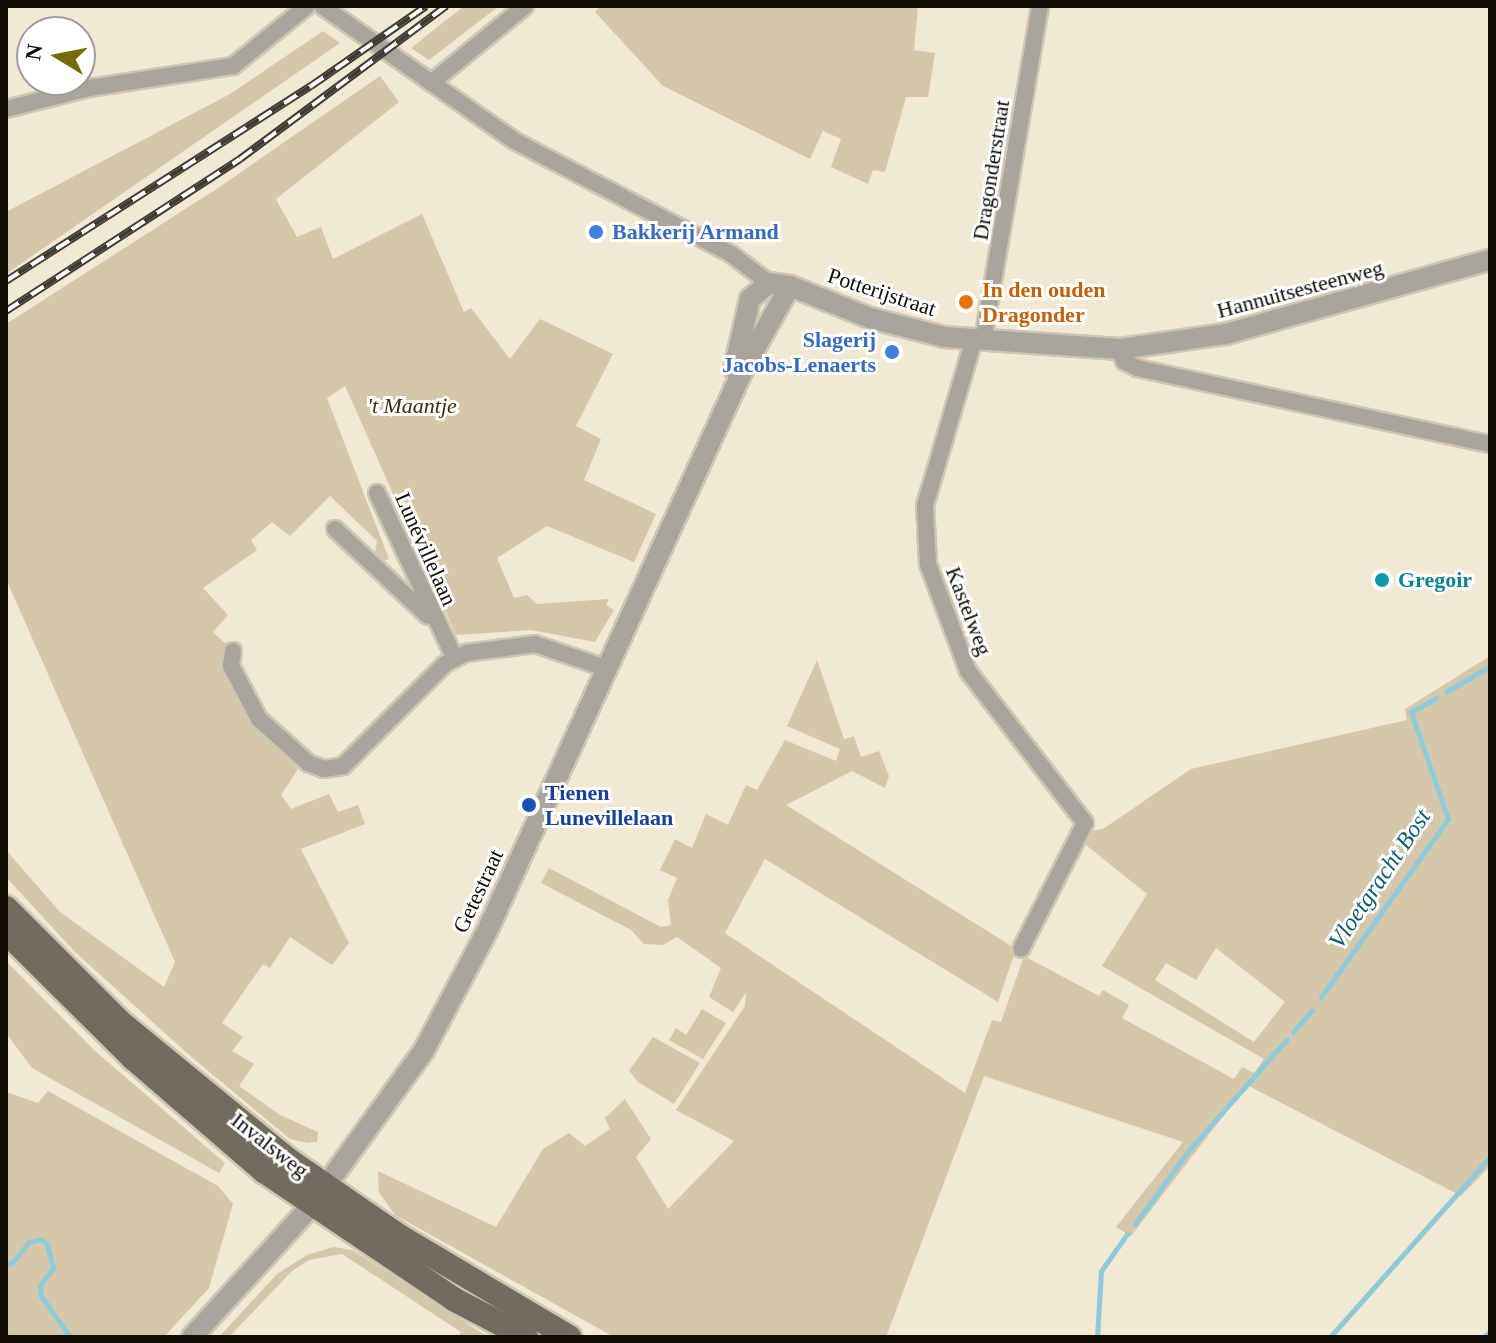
<!DOCTYPE html>
<html>
<head>
<meta charset="utf-8">
<style>
	body { margin:0 }
	#map { position:relative; width:1496px; height:1343px; overflow:hidden; background:#f2e9d4; font-family:Georgia,serif }
	div>[style] { position:absolute }
	[style*='--x'] { left:calc(var(--x)*1px); top:calc(var(--y)*1px); width:calc(var(--w)*1px); rotate:calc(var(--a)*1deg) }
	.green>* { inset:0; background:#d4c7aa }
	.stream>* { height:5px; margin:-2.5px; padding:0 2.5px; transform-origin:2.5px; border-radius:2.5px; background:#8ecada }
	.roads { filter:drop-shadow(2px 0 #cec6b3) drop-shadow(-2px 0 #cec6b3) drop-shadow(0 2px #cec6b3) drop-shadow(0 -2px #cec6b3) }
	.minor>* { height:16px; margin:-8px; padding:0 8px; transform-origin:8px; border-radius:8px; background:#a8a59c }
	.tertiary>* { height:20px; margin:-10px; padding:0 10px; transform-origin:10px; border-radius:10px; background:#a8a59c }
	.primary>* { height:24px; margin:-12px; padding:0 12px; transform-origin:12px; border-radius:12px; background:#716c5d }
	.rail>* { height:8px; margin-top:-4px; transform-origin:0; background:repeating-linear-gradient(90deg,#fff 0 15px,#3f3b32 0 30px); box-sizing:border-box; border-block:2px solid #3f3b32 }
	.dots>* { width:22px; height:22px; translate:-50% -50%; box-sizing:border-box; border:4px solid #fff; border-radius:50% }
	span { translate:-50% -50%; white-space:nowrap; text-align:center; line-height:1.15; -webkit-text-stroke:6px #fff; paint-order:stroke }
	.street-label { font-size:22px; color:#0f0c06 }
	.shop-label { font-size:22px; color:#366cbe; font-weight:700 }
	.left { translate:0 -50%; text-align:left }
	.right { translate:-100% -50%; text-align:right }
	.food-label { font-size:22px; color:#c56008; font-weight:700 }
	.park-label { font-size:22px; color:#3c2d06; font-style:italic }
	.culture-label { font-size:22px; color:#0d838f; font-weight:700 }
	.transit-label { font-size:22px; color:#164399; font-weight:700 }
	.water-label { font-size:24px; color:#095d6e; font-style:italic }
	.frame { position:absolute; inset:0; border:8px solid #0f0c06; pointer-events:none }
	.north { position:absolute; left:16px; top:16px; width:80px; height:80px; box-sizing:border-box; background:#fff; border:2px solid #9f9e9b; border-radius:50%; rotate:280deg; font-size:22px; font-weight:700; line-height:32px; text-align:center; color:#0f0c06 }
	.north::after { content:''; display:block; margin:auto; width:28px; height:36px; background:#756b05; clip-path:polygon(50% 0,100% 100%,50% 72%,0 100%) }
</style>
</head>
<body>
<div id="map">
	<div class="green">
		<div style="clip-path:polygon(464px 6px,499px 6px,429px 60px,411px 48px)"></div>
		<div style="clip-path:polygon(600px 6px,918px 6px,914px 50px,935px 53px,928px 97px,906px 97px,885px 172px,873px 170px,868px 184px,831px 167px,841px 139px,823px 131px,810px 159px,663px 86px,595px 12px)"></div>
		<div style="clip-path:polygon(323px 31px,340px 43px,6px 274px,6px 212px,230px 94px)"></div>
		<div style="clip-path:polygon(380px 76px,399px 102px,276px 199px,297px 237px,321px 227px,333px 259px,422px 214px,464px 312px,471px 308px,510px 359px,540px 319px,613px 354px,576px 426px,601px 439px,584px 480px,656px 514px,634px 562px,547px 526px,497px 558px,514px 598px,527px 595px,537px 604px,609px 599px,606px 605px,614px 610px,595px 642px,531px 630px,456px 635px,345px 386px,327px 398px,389px 559px,380px 562px,374px 557px,377px 541px,330px 496px,290px 536px,272px 522px,251px 540px,257px 550px,203px 588px,228px 615px,213px 632px,232px 650px,261px 731px,298px 769px,281px 795px,291px 809px,329px 794px,338px 812px,358px 805px,365px 824px,301px 849px,349px 943px,332px 965px,290px 937px,270px 968px,263px 964px,222px 1023px,243px 1037px,232px 1051px,254px 1064px,239px 1086px,280px 1115px,318px 1132px,317px 1142px,308px 1143px,290px 1139px,188px 1054px,75px 952px,6px 877px,6px 850px,60px 912px,164px 987px,175px 962px,6px 579px,6px 324px,218px 188px)"></div>
		<div style="clip-path:polygon(evenodd,1490px 656px,1490px 1166px,1461px 1196px,1247px 1085px,1131px 1236px,1116px 1227px,1183px 1142px,984px 1076px,886px 1337px,614px 1337px,395px 1215px,379px 1192px,378px 1171px,496px 1227px,543px 1149px,569px 1133px,585px 1146px,610px 1129px,605px 1118px,625px 1099px,651px 1139px,636px 1157px,668px 1209px,734px 1141px,676px 1110px,745px 1006px,746px 992px,733px 1012px,709px 997px,721px 968px,677px 937px,663px 945px,644px 944px,631px 930px,541px 883px,549px 868px,661px 927px,671px 925px,668px 900px,677px 878px,660px 870px,675px 839px,692px 848px,706px 814px,728px 825px,746px 785px,757px 790px,785px 740px,836px 761px,840px 749px,787px 726px,817px 660px,844px 739px,854px 736px,861px 757px,879px 751px,889px 776px,885px 788px,852px 771px,786px 805px,1016px 949px,998px 1002px,765px 859px,725px 933px,965px 1093px,992px 1020px,1001px 1022px,1024px 956px,1099px 996px,1103px 990px,1129px 1005px,1122px 1018px,1234px 1079px,1242px 1067px,1254px 1073px,1264px 1059px,1102px 966px,1147px 894px,1081px 841px,1089px 831px,1103px 829px,1191px 769px,1407px 720px,1405px 709px,1490px 656px,1216px 948px,1285px 1002px,1254px 1042px,1155px 980px,1166px 963px,1196px 980px,1216px 948px)"></div>
		<div style="clip-path:polygon(6px 961px,94px 1050px,225px 1163px,219px 1173px,32px 1068px,6px 1033px)"></div>
		<div style="clip-path:polygon(702px 1009px,726px 1023px,703px 1059px,669px 1040px,676px 1028px,686px 1035px)"></div>
		<div style="clip-path:polygon(653px 1037px,700px 1063px,674px 1104px,638px 1082px,629px 1071px)"></div>
		<div style="clip-path:polygon(48px 1091px,218px 1186px,233px 1204px,209px 1288px,164px 1337px,6px 1337px,6px 1092px,38px 1103px)"></div>
		<div style="clip-path:polygon(333px 1247px,353px 1250px,488px 1337px,458px 1337px,461px 1332px,342px 1254px,309px 1260px,292px 1271px,229px 1337px,219px 1337px,277px 1274px,307px 1255px)"></div>
	</div>
	<div class="stream">
		<div style="--x:1446;--y:692;--w:51;--a:-30.6"></div>
		<div style="--x:1321;--y:997;--w:219;--a:-54.5"></div>
		<div style="--x:1448;--y:819;--w:113;--a:-109.1"></div>
		<div style="--x:1411;--y:712;--w:29;--a:-29"></div>
		<div style="--x:1293;--y:1032;--w:29;--a:-49"></div>
		<div style="--x:1135;--y:1224;--w:90;--a:-54"></div>
		<div style="--x:1188;--y:1151;--w:149;--a:-48.5"></div>
		<div style="--x:6;--y:1264;--w:6;--a:-9"></div>
		<div style="--x:12;--y:1263;--w:27;--a:-51"></div>
		<div style="--x:29;--y:1242;--w:11;--a:-15"></div>
		<div style="--x:40;--y:1239;--w:9;--a:36"></div>
		<div style="--x:47;--y:1244;--w:25;--a:76"></div>
		<div style="--x:53;--y:1268;--w:21;--a:127"></div>
		<div style="--x:40;--y:1285;--w:11;--a:85"></div>
		<div style="--x:41;--y:1296;--w:50;--a:54.7"></div>
		<div style="--x:1097;--y:1337;--w:66;--a:-86.5"></div>
		<div style="--x:1101;--y:1271;--w:45;--a:-54.9"></div>
		<div style="--x:1330;--y:1337;--w:241;--a:-48.4"></div>
		<div style="--x:1484;--y:1337;--w:8;--a:-45"></div>
	</div>
	<div class="roads">
		<div class="minor">
			<div style="--x:322;--y:6;--w:236;--a:35"></div>
			<div style="--x:515;--y:141;--w:244;--a:27.6"></div>
			<div style="--x:731;--y:254;--w:48;--a:37.3"></div>
			<div style="--x:431;--y:83;--w:122;--a:-39.3"></div>
			<div style="--x:6;--y:109;--w:86;--a:-14.2"></div>
			<div style="--x:89;--y:88;--w:146;--a:-8.7"></div>
			<div style="--x:233;--y:66;--w:95;--a:-39"></div>
			<div style="--x:974;--y:339;--w:173;--a:106.4"></div>
			<div style="--x:925;--y:505;--w:59;--a:87.1"></div>
			<div style="--x:928;--y:564;--w:114;--a:69.5"></div>
			<div style="--x:968;--y:671;--w:192;--a:52.4"></div>
			<div style="--x:1085;--y:823;--w:141;--a:116.9"></div>
			<div style="--x:983;--y:340;--w:339;--a:-80.3"></div>
			<div style="--x:1120;--y:349;--w:13;--a:72"></div>
			<div style="--x:1124;--y:361;--w:15;--a:28"></div>
			<div style="--x:1137;--y:368;--w:361;--a:12.2"></div>
			<div style="--x:377;--y:493;--w:183;--a:64.8"></div>
			<div style="--x:335;--y:529;--w:127;--a:43.1"></div>
			<div style="--x:233;--y:651;--w:15;--a:98"></div>
			<div style="--x:231;--y:666;--w:60;--a:62.2"></div>
			<div style="--x:259;--y:719;--w:66;--a:41.9"></div>
			<div style="--x:308;--y:763;--w:17;--a:21"></div>
			<div style="--x:324;--y:769;--w:19;--a:-9"></div>
			<div style="--x:343;--y:766;--w:144;--a:-45"></div>
			<div style="--x:445;--y:664;--w:24;--a:-28"></div>
			<div style="--x:466;--y:653;--w:70;--a:-7.4"></div>
			<div style="--x:535;--y:644;--w:77;--a:18.9"></div>
		</div>
		<div class="tertiary">
			<div style="--x:734;--y:369;--w:72;--a:-77.1"></div>
			<div style="--x:750;--y:299;--w:25;--a:-40"></div>
			<div style="--x:769;--y:283;--w:21;--a:8"></div>
			<div style="--x:790;--y:286;--w:86;--a:21.8"></div>
			<div style="--x:870;--y:318;--w:76;--a:14.4"></div>
			<div style="--x:944;--y:337;--w:176;--a:3.9"></div>
			<div style="--x:1120;--y:349;--w:107;--a:-8.1"></div>
			<div style="--x:1226;--y:334;--w:274;--a:-15.7"></div>
			<div style="--x:192;--y:1337;--w:178;--a:-47.7"></div>
			<div style="--x:312;--y:1205;--w:191;--a:-54.1"></div>
			<div style="--x:424;--y:1050;--w:139;--a:-62.1"></div>
			<div style="--x:489;--y:927;--w:612;--a:-65.49"></div>
			<div style="--x:743;--y:370;--w:96;--a:-60.8"></div>
		</div>
		<div class="primary">
			<div style="--x:6;--y:908;--w:163;--a:45"></div>
			<div style="--x:121;--y:1023;--w:215;--a:39.3"></div>
			<div style="--x:287;--y:1159;--w:136;--a:34.5"></div>
			<div style="--x:399;--y:1236;--w:198;--a:30.7"></div>
			<div style="--x:6;--y:932;--w:179;--a:44.8"></div>
			<div style="--x:133;--y:1058;--w:173;--a:40.8"></div>
			<div style="--x:264;--y:1171;--w:230;--a:34"></div>
			<div style="--x:455;--y:1300;--w:80;--a:27.5"></div>
		</div>
	</div>
	<div class="rail">
		<div style="--x:6;--y:281;--w:362;--a:-32.6"></div>
		<div style="--x:311;--y:86;--w:140;--a:-34.8"></div>
		<div style="--x:6;--y:311;--w:279;--a:-33"></div>
		<div style="--x:240;--y:159;--w:257;--a:-36.6"></div>
	</div>
	<div class="dots">
		<div style="left:596px;top:232px;background:#3f7fe0"></div>
		<div style="left:966px;top:302px;background:#e8710a"></div>
		<div style="left:892px;top:352px;background:#3f7fe0"></div>
		<div style="left:1382px;top:580px;background:#0f9aa8"></div>
		<div style="left:529px;top:805px;background:#1a4fb4"></div>
	</div>
	<div class="street-label">
		<span style="left:991px;top:170px;rotate:-81deg">Dragonderstraat</span>
		<span style="left:1300px;top:289px;rotate:-15deg">Hannuitsesteenweg</span>
		<span style="left:882px;top:292px;rotate:18deg">Potterijstraat</span>
		<span style="left:426px;top:549px;rotate:66deg">Lunévillelaan</span>
		<span style="left:969px;top:611px;rotate:69deg">Kastelweg</span>
		<span style="left:478px;top:891px;rotate:-65deg">Getestraat</span>
		<span style="left:270px;top:1145px;rotate:38deg">Invalsweg</span>
	</div>
	<div class="shop-label">
		<span class="left" style="left:612px;top:232px">Bakkerij Armand</span>
		<span class="right" style="left:876px;top:352px">Slagerij<br>Jacobs-Lenaerts</span>
	</div>
	<div class="food-label">
		<span class="left" style="left:982px;top:302px">In den ouden<br>Dragonder</span>
	</div>
	<div class="park-label">
		<span style="left:412px;top:406px">'t Maantje</span>
	</div>
	<div class="culture-label">
		<span class="left" style="left:1398px;top:580px">Gregoir</span>
	</div>
	<div class="transit-label">
		<span class="left" style="left:545px;top:805px">Tienen<br>Lunevillelaan</span>
	</div>
	<div class="water-label">
		<span style="left:1380px;top:879px;rotate:-56deg">Vloetgracht Bost</span>
	</div>
	<div class="frame"></div>
	<div class="north">N</div>
</div>
</body>
</html>
